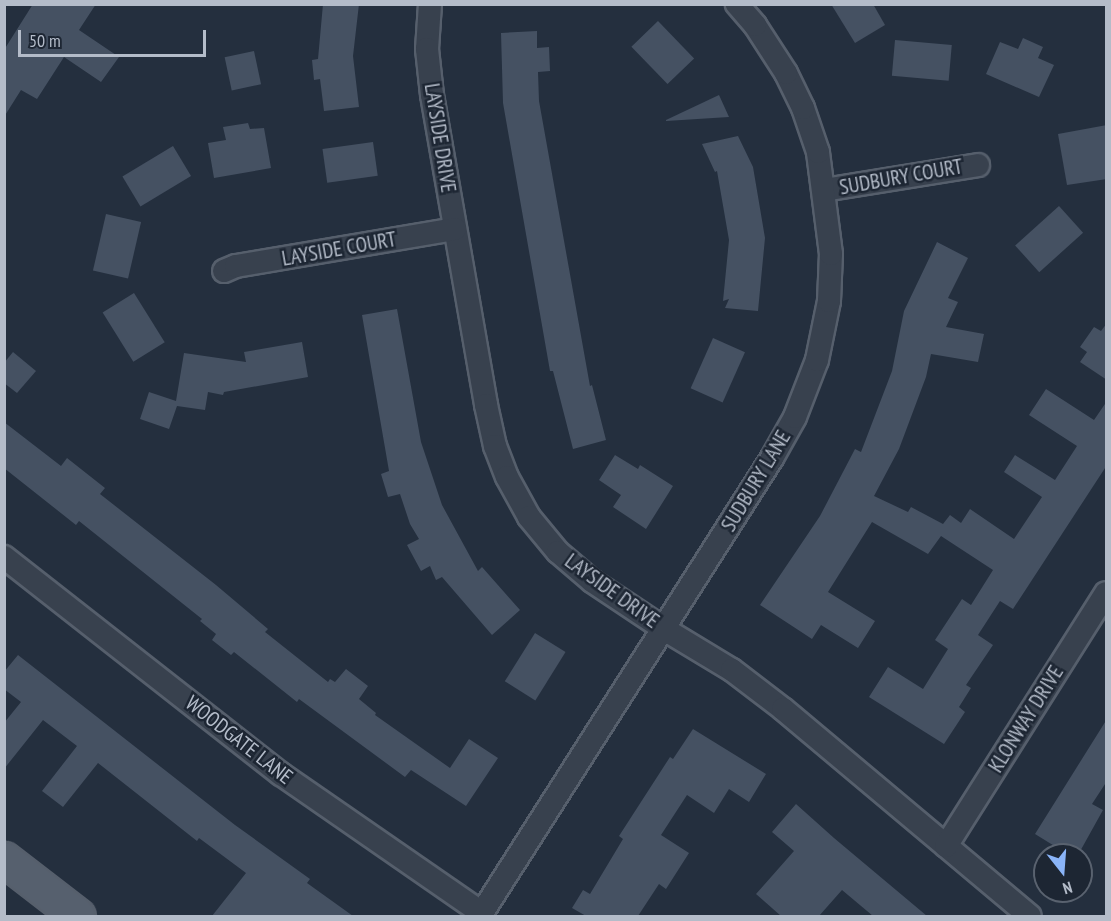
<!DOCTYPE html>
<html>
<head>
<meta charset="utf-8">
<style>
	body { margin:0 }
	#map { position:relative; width:1111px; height:921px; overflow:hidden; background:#242f3e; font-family:"PT Sans Narrow",sans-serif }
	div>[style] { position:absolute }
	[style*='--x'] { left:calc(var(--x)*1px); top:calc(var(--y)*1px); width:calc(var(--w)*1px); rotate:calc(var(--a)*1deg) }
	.building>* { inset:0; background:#455162; transform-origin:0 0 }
	.roads { filter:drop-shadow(2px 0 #565f6c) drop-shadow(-2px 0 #565f6c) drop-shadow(0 2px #565f6c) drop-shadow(0 -2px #565f6c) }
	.street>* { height:22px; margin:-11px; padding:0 11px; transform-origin:11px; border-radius:11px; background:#38414e }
	.primary>* { height:33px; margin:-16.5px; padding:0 16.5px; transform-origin:16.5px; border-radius:16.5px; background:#56606e }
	span { translate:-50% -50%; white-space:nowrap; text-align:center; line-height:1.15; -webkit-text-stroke:5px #1d2633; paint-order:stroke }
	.street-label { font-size:21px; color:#b4bcc9 }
	.frame { position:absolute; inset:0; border:6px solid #b4bcc9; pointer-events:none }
	.north { position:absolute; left:1033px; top:843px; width:60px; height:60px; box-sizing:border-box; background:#1d2633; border:2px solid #59626f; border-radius:50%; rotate:163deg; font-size:16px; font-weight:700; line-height:24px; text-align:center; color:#b4bcc9 }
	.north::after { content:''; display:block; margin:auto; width:21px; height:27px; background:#8ab4f8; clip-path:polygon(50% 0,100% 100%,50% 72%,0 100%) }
	.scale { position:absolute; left:18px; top:30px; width:188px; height:27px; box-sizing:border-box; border:3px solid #b4bcc9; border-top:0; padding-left:8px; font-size:18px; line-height:21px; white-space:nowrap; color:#b4bcc9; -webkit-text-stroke:4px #1d2633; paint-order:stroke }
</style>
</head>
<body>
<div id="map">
	<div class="building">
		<div style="clip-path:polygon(33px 4px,96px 4px,79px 30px,119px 57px,101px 82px,64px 57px,37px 99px,21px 90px,4px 117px,4px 50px)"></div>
		<div style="clip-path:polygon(323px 4px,359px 4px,353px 56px,359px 107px,324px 111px,320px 79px,314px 80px,312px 60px,318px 59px)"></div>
		<div style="clip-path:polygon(831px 4px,873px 4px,885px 25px,855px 43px)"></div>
		<div style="left:658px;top:21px;width:52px;height:37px;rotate:46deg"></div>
		<div style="clip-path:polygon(537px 31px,537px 48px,549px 47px,550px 71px,538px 72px,539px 101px,590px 386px,592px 385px,606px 440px,573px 449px,553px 371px,550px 371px,503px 103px,501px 33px)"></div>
		<div style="clip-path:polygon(1023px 38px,1043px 47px,1038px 58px,1054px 65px,1039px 97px,986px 74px,1000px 42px,1018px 49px)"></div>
		<div style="left:895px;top:40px;width:57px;height:36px;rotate:5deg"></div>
		<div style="left:254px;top:51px;width:34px;height:30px;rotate:78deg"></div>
		<div style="clip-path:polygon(719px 95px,729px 117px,666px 121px,666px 120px)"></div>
		<div style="clip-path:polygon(248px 123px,250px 129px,264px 128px,271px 168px,214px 178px,208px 143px,226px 140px,223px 127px)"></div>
		<div style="clip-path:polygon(1107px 125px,1107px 179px,1067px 185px,1058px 134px)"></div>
		<div style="clip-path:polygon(738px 136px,753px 167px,765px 238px,758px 311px,725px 308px,729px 299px,723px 301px,729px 240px,717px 171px,715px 172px,702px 144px)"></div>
		<div style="left:373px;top:142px;width:34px;height:51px;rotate:82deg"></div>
		<div style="left:173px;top:146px;width:35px;height:59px;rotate:59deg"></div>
		<div style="left:1059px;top:206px;width:36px;height:59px;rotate:48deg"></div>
		<div style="left:106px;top:214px;width:36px;height:58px;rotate:13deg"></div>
		<div style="clip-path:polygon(937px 242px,968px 258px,948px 298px,958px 302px,946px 327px,984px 334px,978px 362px,931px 354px,926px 377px,899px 449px,874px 496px,908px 512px,911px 507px,943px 524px,950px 515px,961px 523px,970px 509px,1014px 539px,1042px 497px,1004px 472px,1015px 455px,1055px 480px,1077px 446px,1029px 415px,1046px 389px,1094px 420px,1107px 401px,1107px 465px,1013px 609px,1000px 601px,978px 635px,993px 645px,966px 685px,971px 688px,959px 707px,965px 712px,944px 744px,869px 697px,888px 667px,923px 689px,948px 649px,935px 640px,962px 599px,971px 605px,993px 570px,941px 536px,928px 554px,872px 522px,828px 592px,875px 621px,858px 648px,821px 625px,812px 639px,760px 605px,820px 516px,855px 449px,861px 452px,892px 371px,904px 311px)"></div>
		<div style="left:134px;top:293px;width:58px;height:37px;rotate:58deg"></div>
		<div style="clip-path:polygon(397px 309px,421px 442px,442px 505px,478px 571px,482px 567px,520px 610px,492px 635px,442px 577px,436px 580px,430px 566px,421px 571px,407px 545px,419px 539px,410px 524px,400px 494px,388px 497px,381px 474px,389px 471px,362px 315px)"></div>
		<div style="clip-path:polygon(1107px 323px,1107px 380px,1080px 362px,1087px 352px,1080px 347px,1094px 327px,1101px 331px)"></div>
		<div style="left:713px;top:338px;width:35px;height:55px;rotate:24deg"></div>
		<div style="clip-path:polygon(302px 342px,308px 377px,224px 392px,223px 395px,208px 392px,205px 410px,177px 406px,169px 429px,140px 419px,149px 392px,176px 401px,184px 353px,246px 362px,244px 352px)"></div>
		<div style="clip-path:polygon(13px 352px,36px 371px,17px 393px,4px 383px,4px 363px)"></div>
		<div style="clip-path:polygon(4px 422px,61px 466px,67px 458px,105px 488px,100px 494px,216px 585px,268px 629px,265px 632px,328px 682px,330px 679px,335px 682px,346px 669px,368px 686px,359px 699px,376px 713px,375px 715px,450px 768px,469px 739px,498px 758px,466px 806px,411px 770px,405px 777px,299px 699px,297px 702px,234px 652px,231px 655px,212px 640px,216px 634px,200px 621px,202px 619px,79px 521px,76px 525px,4px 468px)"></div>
		<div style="clip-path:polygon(615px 455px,638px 469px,640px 465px,673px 486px,646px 529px,613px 507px,621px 495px,599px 480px)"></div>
		<div style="left:535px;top:633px;width:36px;height:57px;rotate:32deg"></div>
		<div style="clip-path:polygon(18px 655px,235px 825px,310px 879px,307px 883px,353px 916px,212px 916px,246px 873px,199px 838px,197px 841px,98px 763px,63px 807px,42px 791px,77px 746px,43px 720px,4px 769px,4px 723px,21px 702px,4px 689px,4px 672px)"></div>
		<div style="clip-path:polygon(1107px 719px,1107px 781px,1092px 804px,1103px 810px,1078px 855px,1069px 855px,1035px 834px)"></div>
		<div style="clip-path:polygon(693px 729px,766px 774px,749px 802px,729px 789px,714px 813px,687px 795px,661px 835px,689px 853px,666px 889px,659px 884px,638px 916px,586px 916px,572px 908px,583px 890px,590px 894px,623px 839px,619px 836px,670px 757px,673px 759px)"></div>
		<div style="clip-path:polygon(796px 804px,834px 838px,927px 916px,873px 916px,842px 890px,819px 916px,781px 916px,756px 894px,794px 851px,772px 832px)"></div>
	</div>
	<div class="roads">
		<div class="street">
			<div style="--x:430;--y:4;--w:45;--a:93.8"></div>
			<div style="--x:427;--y:49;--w:46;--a:83.8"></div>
			<div style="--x:432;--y:95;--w:315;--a:80.1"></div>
			<div style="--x:486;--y:405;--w:42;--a:77.6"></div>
			<div style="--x:495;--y:446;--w:33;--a:69"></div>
			<div style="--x:507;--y:477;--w:46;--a:61.2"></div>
			<div style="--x:529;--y:517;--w:45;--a:50.4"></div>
			<div style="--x:558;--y:552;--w:45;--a:40.5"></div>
			<div style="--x:592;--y:581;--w:87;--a:33.7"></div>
			<div style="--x:664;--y:629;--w:79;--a:31.1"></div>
			<div style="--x:732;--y:670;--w:64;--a:37.4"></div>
			<div style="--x:783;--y:709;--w:322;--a:40"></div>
			<div style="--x:824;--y:190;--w:156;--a:-9.2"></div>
			<div style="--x:224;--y:271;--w:13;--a:-23"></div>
			<div style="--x:236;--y:266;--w:222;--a:-9.6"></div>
			<div style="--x:4;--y:557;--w:352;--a:38.1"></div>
			<div style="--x:281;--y:774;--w:244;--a:34.7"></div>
			<div style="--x:946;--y:846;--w:299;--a:-57.7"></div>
			<div style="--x:480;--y:916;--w:543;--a:-57.48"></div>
			<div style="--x:772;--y:458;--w:47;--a:-60.7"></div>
			<div style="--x:795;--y:417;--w:61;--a:-68.9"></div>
			<div style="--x:817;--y:360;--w:60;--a:-78.5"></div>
			<div style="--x:829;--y:301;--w:47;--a:-87.6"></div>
			<div style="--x:831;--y:254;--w:103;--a:-97.3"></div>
			<div style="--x:818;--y:152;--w:46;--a:-108.8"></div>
			<div style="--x:803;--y:108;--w:39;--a:-116"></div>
			<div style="--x:786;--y:73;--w:57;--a:-122.9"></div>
			<div style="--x:755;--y:25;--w:28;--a:-131"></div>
		</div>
		<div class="primary">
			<div style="--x:4;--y:859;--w:93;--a:37.6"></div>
		</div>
	</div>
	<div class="street-label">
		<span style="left:440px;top:138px;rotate:81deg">LAYSIDE DRIVE</span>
		<span style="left:901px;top:177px;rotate:-10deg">SUDBURY COURT</span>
		<span style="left:339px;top:249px;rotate:-10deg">LAYSIDE COURT</span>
		<span style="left:756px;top:481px;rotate:-59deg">SUDBURY LANE</span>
		<span style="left:612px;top:591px;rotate:36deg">LAYSIDE DRIVE</span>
		<span style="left:1026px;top:719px;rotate:-58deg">KLONWAY DRIVE</span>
		<span style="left:239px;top:740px;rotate:38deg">WOODGATE LANE</span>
	</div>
	<div class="frame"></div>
	<div class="north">N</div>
	<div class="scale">50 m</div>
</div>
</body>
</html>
